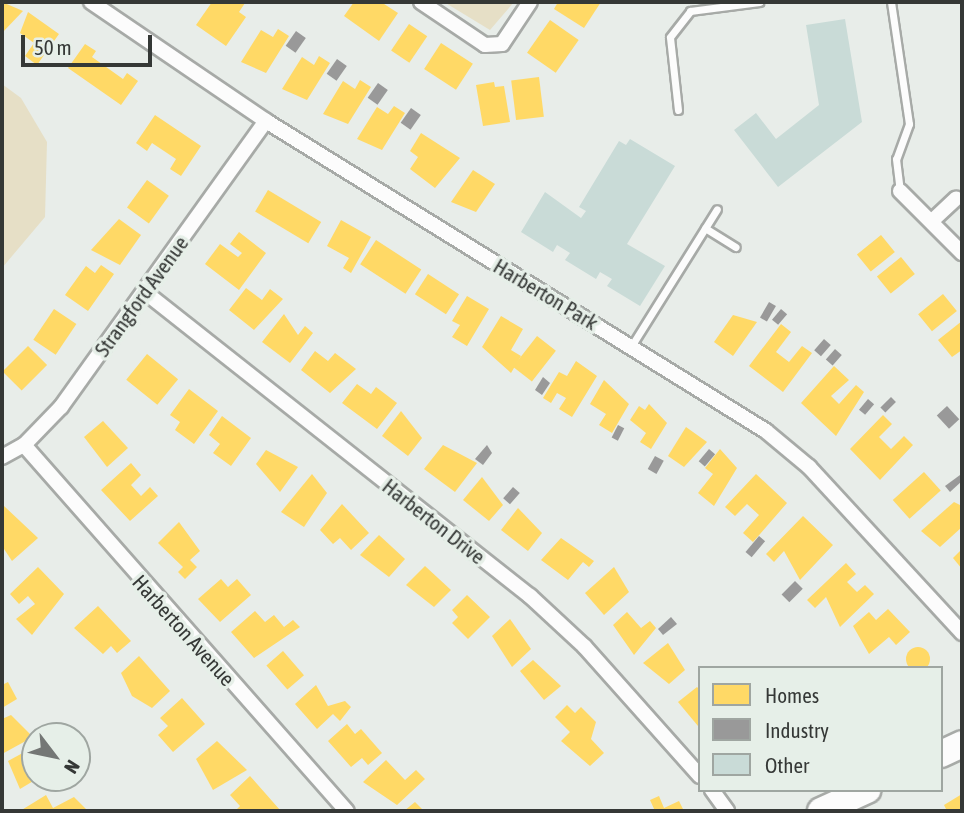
<!DOCTYPE html>
<html>
<head>
<meta charset="utf-8">
<style>
	body { margin:0 }
	#map { position:relative; width:964px; height:813px; overflow:hidden; background:#e8ede9; font-family:"Asap Condensed",sans-serif }
	div>[style] { position:absolute }
	[style*='--x'] { left:calc(var(--x)*1px); top:calc(var(--y)*1px); width:calc(var(--w)*1px); rotate:calc(var(--a)*1deg) }
	.green>* { inset:0; background:#e6dfc6 }
	.homes>* { inset:0; background:#ffd966; transform-origin:0 0 }
	.round { border-radius:50% }
	.industry>* { inset:0; background:#999; transform-origin:0 0 }
	.building>* { inset:0; background:#c9dbd7 }
	.roads { filter:drop-shadow(2px 0 #a7aaa7) drop-shadow(-2px 0 #a7aaa7) drop-shadow(0 2px #a7aaa7) drop-shadow(0 -2px #a7aaa7) }
	.lane>* { height:7px; margin:-3.5px; padding:0 3.5px; transform-origin:3.5px; border-radius:3.5px; background:#fcfcfc }
	.street>* { height:14px; margin:-7px; padding:0 7px; transform-origin:7px; border-radius:7px; background:#fcfcfc }
	.highway>* { height:26px; margin:-13px; padding:0 13px; transform-origin:13px; border-radius:13px; background:#fcfcfc }
	span { translate:-50% -50%; white-space:nowrap; text-align:center; line-height:1.15; -webkit-text-stroke:7px #e6efe8; paint-order:stroke }
	.street-label { font-size:21px; color:#353836 }
	.frame { position:absolute; inset:0; border:4px solid #353836; pointer-events:none }
	.legend { position:absolute; left:698px; top:666px; width:245px; height:126px; box-sizing:border-box; background:#e6efe8; border:2px solid #9fa6a1; margin:0; padding:9px 12px; list-style:none; font-size:21px; color:#353836 }
	.legend li { display:flex; align-items:center; gap:14px; height:35px }
	.legend b { width:35px; border:2px solid #9fa6a1 }
	.north { position:absolute; left:21px; top:722px; width:70px; height:70px; box-sizing:border-box; background:#e6efe8; border:2px solid #9fa6a1; border-radius:50%; rotate:122deg; font-size:19px; font-weight:700; line-height:28px; text-align:center; color:#353836 }
	.north::after { content:''; display:block; margin:auto; width:24px; height:32px; background:#747775; clip-path:polygon(50% 0,100% 100%,50% 72%,0 100%) }
	.scale { position:absolute; left:21px; top:35px; width:131px; height:32px; box-sizing:border-box; border:4px solid #353836; border-top:0; padding-left:9px; font-size:21px; line-height:24px; white-space:nowrap; color:#353836; -webkit-text-stroke:5px #e6efe8; paint-order:stroke }
</style>
</head>
<body>
<div id="map">
	<div class="green">
		<div style="clip-path:polygon(444px 2px,514px 2px,490px 30px)"></div>
		<div style="clip-path:polygon(2px 84px,21px 98px,47px 142px,45px 217px,2px 268px)"></div>
	</div>
	<div class="homes">
		<div style="clip-path:polygon(2px 2px,23px 11px,2px 33px)"></div>
		<div style="clip-path:polygon(212px 2px,245px 3px,239px 12px,246px 17px,226px 46px,196px 25px)"></div>
		<div style="clip-path:polygon(354px 2px,381px 2px,398px 13px,379px 41px,344px 16px)"></div>
		<div style="clip-path:polygon(558px 2px,601px 2px,584px 28px,554px 9px)"></div>
		<div style="clip-path:polygon(28px 12px,59px 34px,37px 65px,25px 56px,34px 43px,20px 33px)"></div>
		<div style="left:550px;top:20px;width:35px;height:40px;rotate:35deg"></div>
		<div style="left:409px;top:24px;width:22px;height:32px;rotate:34deg"></div>
		<div style="clip-path:polygon(278px 29px,289px 36px,266px 73px,241px 62px,261px 30px,273px 37px)"></div>
		<div style="left:441px;top:43px;width:38px;height:31px;rotate:33deg"></div>
		<div style="clip-path:polygon(85px 44px,96px 51px,92px 57px,123px 79px,127px 73px,138px 81px,121px 105px,68px 68px)"></div>
		<div style="clip-path:polygon(319px 56px,330px 63px,307px 100px,282px 89px,302px 57px,314px 65px)"></div>
		<div style="left:539px;top:77px;width:40px;height:28px;rotate:83deg"></div>
		<div style="clip-path:polygon(360px 80px,371px 87px,348px 124px,323px 114px,343px 81px,355px 89px)"></div>
		<div style="clip-path:polygon(494px 82px,495px 87px,504px 86px,510px 122px,483px 126px,476px 85px)"></div>
		<div style="clip-path:polygon(394px 106px,405px 113px,382px 150px,357px 139px,377px 107px,388px 114px)"></div>
		<div style="clip-path:polygon(155px 115px,201px 146px,181px 176px,170px 169px,176px 159px,152px 143px,147px 151px,136px 143px)"></div>
		<div style="clip-path:polygon(421px 133px,460px 158px,435px 188px,410px 169px,418px 157px,410px 151px)"></div>
		<div style="clip-path:polygon(473px 170px,495px 184px,476px 212px,451px 202px)"></div>
		<div style="left:147px;top:180px;width:27px;height:34px;rotate:36deg"></div>
		<div style="left:268px;top:190px;width:62px;height:25px;rotate:31deg"></div>
		<div style="clip-path:polygon(119px 219px,141px 235px,120px 265px,91px 250px)"></div>
		<div style="clip-path:polygon(341px 220px,371px 237px,351px 273px,343px 268px,349px 258px,327px 246px)"></div>
		<div style="clip-path:polygon(239px 232px,266px 253px,239px 290px,205px 264px,220px 244px,238px 257px,242px 253px,230px 244px)"></div>
		<div style="left:881px;top:235px;width:22px;height:31px;rotate:51deg"></div>
		<div style="left:376px;top:240px;width:54px;height:29px;rotate:33deg"></div>
		<div style="left:901px;top:257px;width:22px;height:31px;rotate:51deg"></div>
		<div style="clip-path:polygon(101px 265px,114px 274px,88px 311px,65px 295px,86px 266px,95px 273px)"></div>
		<div style="left:428px;top:274px;width:37px;height:24px;rotate:33deg"></div>
		<div style="clip-path:polygon(246px 288px,262px 300px,270px 289px,283px 299px,254px 330px,229px 310px)"></div>
		<div style="left:943px;top:294px;width:22px;height:32px;rotate:51deg"></div>
		<div style="clip-path:polygon(467px 296px,489px 309px,467px 346px,452px 337px,460px 325px,452px 321px)"></div>
		<div style="left:54px;top:309px;width:27px;height:37px;rotate:34deg"></div>
		<div style="clip-path:polygon(284px 314px,298px 335px,305px 326px,313px 333px,290px 363px,262px 342px)"></div>
		<div style="clip-path:polygon(733px 315px,757px 322px,733px 356px,714px 342px)"></div>
		<div style="clip-path:polygon(501px 316px,523px 329px,511px 350px,521px 356px,511px 373px,482px 347px)"></div>
		<div style="clip-path:polygon(962px 321px,962px 350px,952px 357px,938px 340px)"></div>
		<div style="clip-path:polygon(781px 324px,791px 332px,776px 352px,789px 362px,802px 346px,812px 353px,783px 392px,749px 366px)"></div>
		<div style="left:537px;top:336px;width:24px;height:39px;rotate:38deg"></div>
		<div style="left:28px;top:346px;width:27px;height:36px;rotate:45deg"></div>
		<div style="clip-path:polygon(315px 351px,328px 361px,335px 353px,356px 369px,330px 393px,301px 370px)"></div>
		<div style="left:147px;top:354px;width:40px;height:33px;rotate:39deg"></div>
		<div style="clip-path:polygon(576px 361px,597px 376px,572px 417px,559px 409px,566px 398px,557px 393px,551px 403px,543px 398px,559px 372px,567px 376px)"></div>
		<div style="clip-path:polygon(834px 366px,849px 380px,831px 396px,839px 404px,856px 385px,864px 392px,836px 436px,801px 403px)"></div>
		<div style="clip-path:polygon(604px 380px,629px 404px,612px 433px,599px 425px,606px 414px,590px 404px)"></div>
		<div style="clip-path:polygon(357px 384px,371px 394px,376px 387px,397px 403px,377px 429px,342px 403px)"></div>
		<div style="clip-path:polygon(189px 389px,218px 411px,194px 444px,175px 430px,180px 422px,170px 415px)"></div>
		<div style="clip-path:polygon(649px 404px,667px 423px,651px 449px,640px 442px,646px 433px,630px 420px,639px 406px,645px 410px)"></div>
		<div style="clip-path:polygon(401px 411px,422px 438px,408px 456px,382px 436px)"></div>
		<div style="clip-path:polygon(883px 415px,892px 424px,879px 437px,891px 449px,904px 436px,913px 445px,880px 480px,850px 449px)"></div>
		<div style="clip-path:polygon(222px 416px,251px 438px,231px 466px,213px 453px,220px 444px,209px 435px)"></div>
		<div style="clip-path:polygon(103px 421px,128px 448px,107px 467px,84px 437px)"></div>
		<div style="clip-path:polygon(686px 427px,707px 442px,684px 467px,668px 456px)"></div>
		<div style="clip-path:polygon(443px 445px,477px 463px,455px 492px,424px 469px)"></div>
		<div style="clip-path:polygon(720px 449px,737px 468px,714px 506px,698px 493px,713px 474px,705px 468px)"></div>
		<div style="clip-path:polygon(266px 450px,298px 467px,280px 492px,256px 464px)"></div>
		<div style="clip-path:polygon(131px 463px,141px 475px,131px 485px,141px 496px,150px 487px,158px 496px,130px 521px,101px 490px)"></div>
		<div style="left:924px;top:472px;width:25px;height:42px;rotate:48deg"></div>
		<div style="clip-path:polygon(312px 474px,327px 493px,304px 527px,281px 512px)"></div>
		<div style="clip-path:polygon(756px 474px,787px 503px,753px 542px,743px 533px,759px 515px,747px 504px,735px 516px,725px 507px)"></div>
		<div style="clip-path:polygon(482px 477px,503px 505px,489px 521px,463px 500px)"></div>
		<div style="clip-path:polygon(954px 502px,962px 506px,962px 527px,940px 547px,921px 531px)"></div>
		<div style="clip-path:polygon(342px 504px,369px 533px,351px 550px,340px 538px,333px 544px,320px 530px)"></div>
		<div style="clip-path:polygon(4px 506px,38px 538px,12px 561px,2px 546px)"></div>
		<div style="clip-path:polygon(518px 508px,542px 533px,528px 551px,501px 530px)"></div>
		<div style="clip-path:polygon(803px 516px,833px 545px,800px 580px,784px 551px,774px 562px,766px 554px)"></div>
		<div style="clip-path:polygon(179px 522px,200px 551px,190px 560px,197px 567px,185px 579px,178px 572px,183px 567px,158px 543px)"></div>
		<div style="clip-path:polygon(379px 535px,405px 559px,389px 577px,360px 555px)"></div>
		<div style="clip-path:polygon(561px 538px,594px 561px,589px 567px,583px 562px,568px 580px,541px 560px)"></div>
		<div style="clip-path:polygon(962px 549px,962px 569px,953px 558px)"></div>
		<div style="clip-path:polygon(846px 563px,856px 574px,847px 582px,857px 592px,865px 585px,874px 594px,840px 627px,826px 597px,815px 608px,807px 600px)"></div>
		<div style="clip-path:polygon(425px 566px,451px 590px,434px 607px,406px 585px)"></div>
		<div style="clip-path:polygon(38px 567px,64px 594px,32px 635px,16px 619px,35px 604px,28px 596px,19px 604px,10px 594px)"></div>
		<div style="clip-path:polygon(614px 567px,629px 592px,604px 615px,585px 593px)"></div>
		<div style="clip-path:polygon(221px 579px,228px 587px,237px 579px,251px 595px,220px 622px,198px 599px)"></div>
		<div style="clip-path:polygon(467px 595px,490px 617px,468px 639px,452px 623px,458px 617px,452px 610px)"></div>
		<div style="clip-path:polygon(98px 606px,131px 641px,117px 653px,111px 646px,103px 654px,74px 628px)"></div>
		<div style="clip-path:polygon(888px 609px,910px 632px,896px 645px,889px 637px,869px 654px,853px 626px,869px 612px,876px 620px)"></div>
		<div style="clip-path:polygon(255px 611px,265px 622px,274px 615px,284px 627px,293px 620px,300px 627px,254px 658px,231px 632px)"></div>
		<div style="clip-path:polygon(627px 612px,641px 628px,650px 621px,656px 628px,634px 655px,613px 625px)"></div>
		<div style="clip-path:polygon(510px 619px,531px 649px,512px 667px,492px 636px)"></div>
		<div style="clip-path:polygon(668px 643px,685px 670px,669px 684px,643px 663px)"></div>
		<div class="round" style="left:906px;top:647px;width:24px;height:24px"></div>
		<div style="left:283px;top:651px;width:32px;height:22px;rotate:49deg"></div>
		<div style="clip-path:polygon(139px 656px,170px 691px,152px 708px,132px 696px,121px 673px)"></div>
		<div style="clip-path:polygon(533px 660px,561px 686px,544px 700px,520px 671px)"></div>
		<div style="clip-path:polygon(8px 682px,17px 699px,2px 708px,2px 685px)"></div>
		<div style="clip-path:polygon(316px 685px,328px 706px,345px 701px,351px 707px,340px 721px,333px 714px,317px 729px,295px 704px)"></div>
		<div style="clip-path:polygon(697px 687px,700px 690px,698px 726px,678px 702px)"></div>
		<div style="clip-path:polygon(182px 698px,205px 724px,173px 752px,158px 735px,168px 726px,160px 718px)"></div>
		<div style="clip-path:polygon(567px 705px,575px 713px,581px 707px,596px 722px,591px 739px,604px 753px,590px 766px,561px 741px,570px 732px,555px 717px)"></div>
		<div style="clip-path:polygon(11px 715px,33px 737px,2px 754px,2px 719px)"></div>
		<div style="clip-path:polygon(347px 724px,355px 734px,361px 729px,382px 753px,368px 765px,362px 758px,351px 767px,328px 741px)"></div>
		<div style="clip-path:polygon(217px 741px,247px 770px,213px 790px,196px 759px)"></div>
		<div style="clip-path:polygon(30px 749px,35px 780px,20px 789px,8px 761px)"></div>
		<div style="clip-path:polygon(386px 760px,405px 780px,416px 770px,425px 779px,397px 805px,363px 782px)"></div>
		<div style="clip-path:polygon(250px 776px,280px 810px,278px 811px,235px 811px,240px 806px,230px 795px)"></div>
		<div style="clip-path:polygon(962px 794px,962px 811px,947px 811px,944px 805px)"></div>
		<div style="clip-path:polygon(46px 795px,53px 808px,74px 797px,88px 811px,20px 811px)"></div>
		<div style="clip-path:polygon(659px 796px,664px 808px,679px 801px,684px 811px,655px 811px,650px 800px)"></div>
		<div style="clip-path:polygon(415px 802px,424px 811px,404px 811px)"></div>
	</div>
	<div class="industry">
		<div style="left:296px;top:31px;width:12px;height:18px;rotate:35deg"></div>
		<div style="left:337px;top:59px;width:12px;height:18px;rotate:35deg"></div>
		<div style="left:378px;top:83px;width:12px;height:18px;rotate:35deg"></div>
		<div style="left:411px;top:108px;width:12px;height:18px;rotate:35deg"></div>
		<div style="left:769px;top:302px;width:8px;height:18px;rotate:30deg"></div>
		<div style="left:781px;top:309px;width:8px;height:14px;rotate:40deg"></div>
		<div style="left:824px;top:339px;width:9px;height:15px;rotate:41deg"></div>
		<div style="left:835px;top:349px;width:9px;height:14px;rotate:41deg"></div>
		<div style="clip-path:polygon(543px 377px,550px 383px,542px 395px,535px 390px)"></div>
		<div style="left:891px;top:397px;width:7px;height:15px;rotate:45deg"></div>
		<div style="left:868px;top:399px;width:8px;height:14px;rotate:40deg"></div>
		<div style="left:947px;top:406px;width:18px;height:14px;rotate:47deg"></div>
		<div style="left:618px;top:425px;width:7px;height:14px;rotate:27deg"></div>
		<div style="clip-path:polygon(487px 445px,492px 453px,483px 465px,475px 459px)"></div>
		<div style="left:709px;top:449px;width:8px;height:16px;rotate:40deg"></div>
		<div style="left:655px;top:456px;width:10px;height:15px;rotate:29deg"></div>
		<div style="clip-path:polygon(960px 475px,962px 481px,950px 492px,945px 486px)"></div>
		<div style="left:513px;top:487px;width:9px;height:15px;rotate:41deg"></div>
		<div style="left:759px;top:536px;width:8px;height:21px;rotate:40deg"></div>
		<div style="left:795px;top:581px;width:11px;height:19px;rotate:45deg"></div>
		<div style="clip-path:polygon(671px 617px,677px 624px,663px 635px,658px 629px)"></div>
	</div>
	<div class="building">
		<div style="clip-path:polygon(845px 19px,862px 122px,778px 187px,734px 130px,756px 113px,776px 139px,819px 105px,806px 25px)"></div>
		<div style="clip-path:polygon(630px 139px,675px 166px,627px 244px,665px 266px,640px 306px,607px 286px,612px 279px,600px 272px,596px 279px,565px 260px,570px 253px,557px 245px,553px 252px,521px 232px,545px 192px,581px 218px,586px 211px,579px 207px,619px 141px,626px 145px)"></div>
	</div>
	<div class="roads">
		<div class="lane">
			<div style="--x:891;--y:2;--w:123;--a:81.6"></div>
			<div style="--x:909;--y:124;--w:37;--a:110"></div>
			<div style="--x:896;--y:159;--w:32;--a:83"></div>
			<div style="--x:678;--y:110;--w:73;--a:-96.3"></div>
			<div style="--x:670;--y:37;--w:33;--a:-52"></div>
			<div style="--x:690;--y:11;--w:70;--a:-7.4"></div>
			<div style="--x:705;--y:228;--w:36;--a:32"></div>
			<div style="--x:632;--y:345;--w:160;--a:-58"></div>
		</div>
		<div class="street">
			<div style="--x:91;--y:2;--w:212;--a:34.2"></div>
			<div style="--x:266;--y:121;--w:588;--a:31.8"></div>
			<div style="--x:766;--y:431;--w:56;--a:39.9"></div>
			<div style="--x:809;--y:467;--w:226;--a:47.3"></div>
			<div style="--x:421;--y:2;--w:77;--a:33.9"></div>
			<div style="--x:485;--y:45;--w:17;--a:-3"></div>
			<div style="--x:502;--y:44;--w:50;--a:-56.3"></div>
			<div style="--x:900;--y:191;--w:88;--a:45"></div>
			<div style="--x:932;--y:221;--w:33;--a:-43"></div>
			<div style="--x:145;--y:292;--w:491;--a:38.3"></div>
			<div style="--x:530;--y:596;--w:74;--a:42.8"></div>
			<div style="--x:584;--y:646;--w:174;--a:48.3"></div>
			<div style="--x:24;--y:445;--w:488;--a:48.6"></div>
			<div style="--x:2;--y:457;--w:25;--a:-29"></div>
			<div style="--x:24;--y:445;--w:53;--a:-45.8"></div>
			<div style="--x:61;--y:407;--w:352;--a:-54.4"></div>
			<div style="--x:712;--y:790;--w:26;--a:54"></div>
		</div>
		<div class="highway">
			<div style="--x:941;--y:754;--w:23;--a:-25"></div>
			<div style="--x:821;--y:811;--w:51;--a:-24.5"></div>
		</div>
	</div>
	<div class="street-label">
		<span style="left:546px;top:294px;rotate:31deg">Harberton Park</span>
		<span style="left:141px;top:296px;rotate:-54deg">Strangford Avenue</span>
		<span style="left:434px;top:521px;rotate:38deg">Harberton Drive</span>
		<span style="left:184px;top:630px;rotate:48deg">Harberton Avenue</span>
	</div>
	<div class="frame"></div>
	<ul class="legend">
	<li><b style="height:19px;background:#ffd966"></b>Homes</li>
	<li><b style="height:19px;background:#999"></b>Industry</li>
	<li><b style="height:19px;background:#c9dbd7"></b>Other</li>
	</ul>
	<div class="north">N</div>
	<div class="scale">50 m</div>
</div>
</body>
</html>
